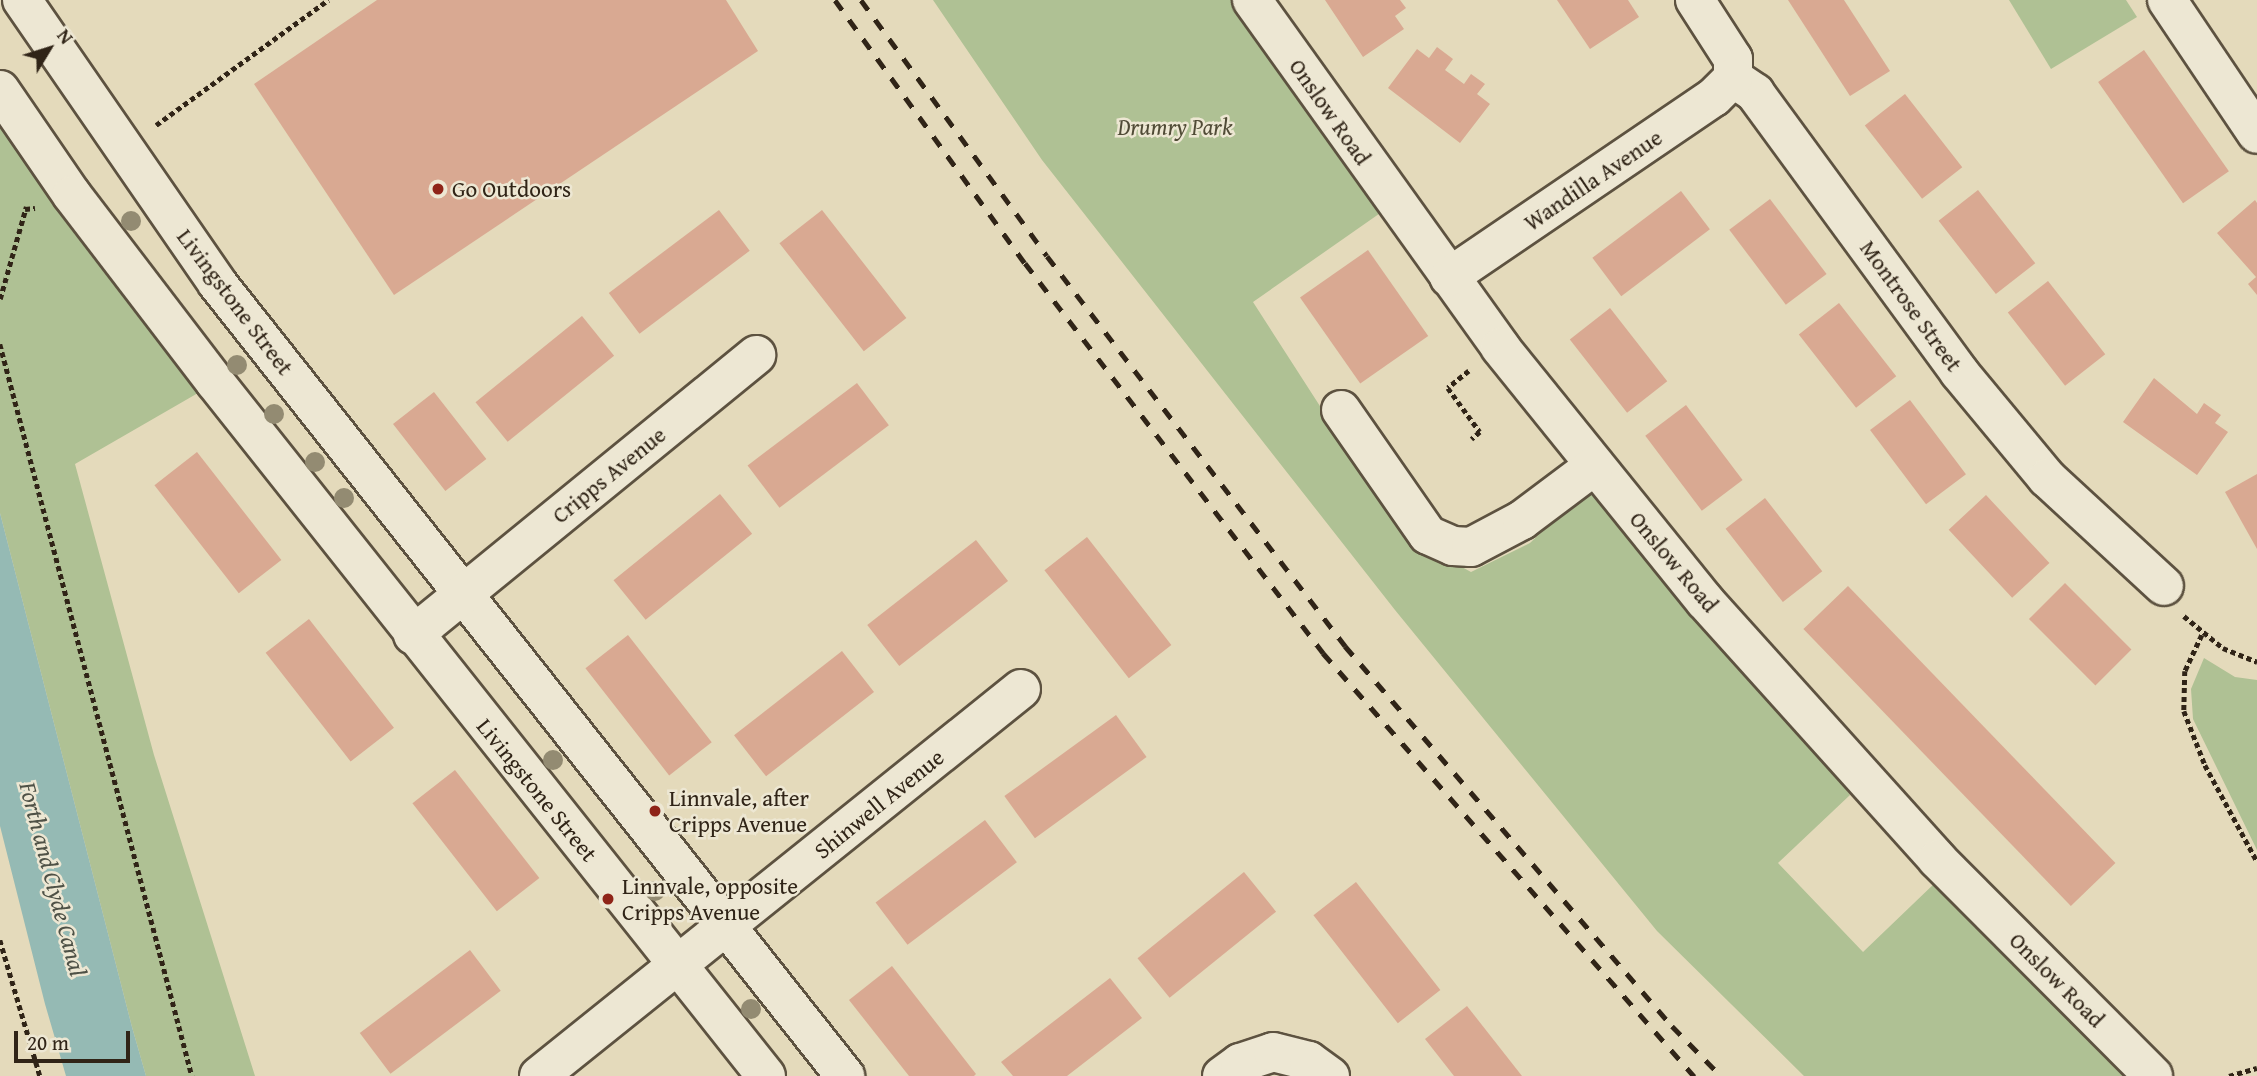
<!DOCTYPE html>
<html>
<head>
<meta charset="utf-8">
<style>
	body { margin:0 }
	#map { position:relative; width:2257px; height:1076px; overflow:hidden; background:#e4dabb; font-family:"Gentium Book Plus",serif }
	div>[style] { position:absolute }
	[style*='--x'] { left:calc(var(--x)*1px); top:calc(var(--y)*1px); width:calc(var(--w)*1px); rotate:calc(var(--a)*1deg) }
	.green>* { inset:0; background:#afc194 }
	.water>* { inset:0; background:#95bab4 }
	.building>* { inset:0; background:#d9a992; transform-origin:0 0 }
	.path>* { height:4.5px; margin-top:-2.25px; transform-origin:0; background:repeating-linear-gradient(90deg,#302417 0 5px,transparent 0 8.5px) }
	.roads { filter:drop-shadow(2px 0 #5d5240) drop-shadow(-2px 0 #5d5240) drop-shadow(0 2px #5d5240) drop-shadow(0 -2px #5d5240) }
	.minor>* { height:38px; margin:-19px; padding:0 19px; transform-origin:19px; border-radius:19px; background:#ede7d3 }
	.rail>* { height:5px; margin-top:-2.5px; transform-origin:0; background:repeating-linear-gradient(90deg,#302417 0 12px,transparent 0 24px) }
	.trees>* { width:20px; height:20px; margin:-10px; border-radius:50%; background:#938b72 }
	.dots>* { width:19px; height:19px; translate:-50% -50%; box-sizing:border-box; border:4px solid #ede7d3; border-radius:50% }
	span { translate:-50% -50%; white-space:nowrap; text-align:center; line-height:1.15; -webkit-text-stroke:5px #ede7d3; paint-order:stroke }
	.street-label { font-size:23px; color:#302417 }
	.park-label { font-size:23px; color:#504b36; font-style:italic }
	.poi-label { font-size:23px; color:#302417 }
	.left { translate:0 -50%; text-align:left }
	.water-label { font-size:24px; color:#4e5146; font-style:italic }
	.north { position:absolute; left:14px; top:14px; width:70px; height:70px; -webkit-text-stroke:5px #ede7d3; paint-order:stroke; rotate:52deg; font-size:19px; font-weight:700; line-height:28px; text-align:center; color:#302417 }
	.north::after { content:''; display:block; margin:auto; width:24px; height:32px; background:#302417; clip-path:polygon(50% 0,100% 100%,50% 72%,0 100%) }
	.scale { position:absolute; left:14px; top:1031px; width:116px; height:32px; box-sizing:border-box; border:4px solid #302417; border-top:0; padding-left:9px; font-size:21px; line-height:24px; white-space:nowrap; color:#302417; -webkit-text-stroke:5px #ede7d3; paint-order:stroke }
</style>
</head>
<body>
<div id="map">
	<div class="green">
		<div style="clip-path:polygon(933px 0,1239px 0,1386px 209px,1253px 302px,1403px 535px,1471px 572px,1530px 543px,1602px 474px,1705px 601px,1850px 795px,1778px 863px,1863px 952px,1937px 881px,2131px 1076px,1804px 1076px,1657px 931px,1395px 610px,1042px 160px)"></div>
		<div style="clip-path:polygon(2009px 0,2126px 0,2137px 17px,2051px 69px)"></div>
		<div style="clip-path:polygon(0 118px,62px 212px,198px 393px,75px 464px,154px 755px,255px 1076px,146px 1076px,132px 1027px,0 513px)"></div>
		<div style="clip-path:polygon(2204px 658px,2235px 677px,2257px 680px,2257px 850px,2193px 719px,2191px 689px)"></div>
	</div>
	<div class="water">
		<div style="clip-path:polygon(0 513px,132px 1027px,146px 1076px,66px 1076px,45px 1004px,0 826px)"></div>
	</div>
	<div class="building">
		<div style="clip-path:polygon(377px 0,726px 0,758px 51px,394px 295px,254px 84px)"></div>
		<div style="clip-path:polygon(1325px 0,1400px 0,1406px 8px,1395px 16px,1404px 29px,1363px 57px)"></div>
		<div style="clip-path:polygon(1557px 0,1628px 0,1639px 17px,1590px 49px)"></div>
		<div style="clip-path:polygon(1788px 0,1844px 0,1890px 71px,1850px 96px)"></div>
		<div style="clip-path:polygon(1437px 47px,1453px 59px,1445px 70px,1464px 84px,1471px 74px,1485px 84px,1477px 94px,1490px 104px,1460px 143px,1388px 88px,1417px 49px,1429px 58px)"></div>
		<div style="left:2144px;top:50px;width:148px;height:56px;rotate:55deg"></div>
		<div style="left:1905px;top:94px;width:93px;height:51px;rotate:52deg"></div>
		<div style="left:1978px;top:190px;width:93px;height:50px;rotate:52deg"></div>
		<div style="left:1681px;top:191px;width:48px;height:111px;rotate:53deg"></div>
		<div style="left:1770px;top:199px;width:94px;height:51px;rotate:53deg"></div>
		<div style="clip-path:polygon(2255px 200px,2257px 203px,2257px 295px,2248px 284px,2256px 277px,2217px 233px)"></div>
		<div style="left:719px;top:210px;width:51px;height:138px;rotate:53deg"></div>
		<div style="left:822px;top:210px;width:137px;height:54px;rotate:52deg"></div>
		<div style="left:1368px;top:250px;width:105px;height:83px;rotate:55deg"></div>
		<div style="left:2048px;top:281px;width:93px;height:51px;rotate:52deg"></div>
		<div style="left:1839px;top:303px;width:93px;height:51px;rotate:52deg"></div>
		<div style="left:1610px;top:308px;width:93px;height:51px;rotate:52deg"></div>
		<div style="left:582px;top:316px;width:51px;height:137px;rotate:51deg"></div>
		<div style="clip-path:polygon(2154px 378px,2197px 414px,2204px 403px,2221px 415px,2215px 423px,2228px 432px,2197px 475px,2123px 422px)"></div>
		<div style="left:857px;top:383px;width:53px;height:137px;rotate:53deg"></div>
		<div style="left:434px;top:392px;width:85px;height:52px;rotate:52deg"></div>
		<div style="left:1910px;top:400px;width:93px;height:50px;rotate:53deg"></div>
		<div style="left:1686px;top:405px;width:94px;height:51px;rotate:53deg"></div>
		<div style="left:197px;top:452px;width:137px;height:54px;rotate:52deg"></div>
		<div style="clip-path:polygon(2257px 474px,2257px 549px,2225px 492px)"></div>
		<div style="left:720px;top:494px;width:51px;height:137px;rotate:51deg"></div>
		<div style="left:1986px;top:495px;width:93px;height:51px;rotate:47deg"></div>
		<div style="left:1765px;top:498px;width:93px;height:50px;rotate:52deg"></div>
		<div style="left:1087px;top:537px;width:137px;height:54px;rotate:52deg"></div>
		<div style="left:976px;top:540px;width:52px;height:138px;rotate:52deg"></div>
		<div style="left:2065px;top:583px;width:94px;height:51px;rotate:45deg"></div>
		<div style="left:1848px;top:586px;width:385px;height:62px;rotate:46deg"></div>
		<div style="left:309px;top:619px;width:138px;height:55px;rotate:52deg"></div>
		<div style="left:628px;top:635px;width:136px;height:54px;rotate:52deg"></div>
		<div style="left:842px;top:651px;width:52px;height:137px;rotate:52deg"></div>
		<div style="left:1116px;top:715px;width:52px;height:138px;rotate:54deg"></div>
		<div style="left:455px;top:770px;width:137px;height:54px;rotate:52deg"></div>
		<div style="left:985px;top:820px;width:53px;height:137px;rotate:53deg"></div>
		<div style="left:1244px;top:872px;width:51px;height:137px;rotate:51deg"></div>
		<div style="left:1356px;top:882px;width:137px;height:54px;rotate:52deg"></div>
		<div style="left:470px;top:950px;width:51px;height:138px;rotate:53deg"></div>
		<div style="clip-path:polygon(892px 966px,976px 1074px,974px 1076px,909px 1076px,849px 1000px)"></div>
		<div style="clip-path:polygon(1110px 978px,1142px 1018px,1067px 1076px,1013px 1076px,1001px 1062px)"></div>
		<div style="clip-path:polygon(1467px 1006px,1522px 1076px,1454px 1076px,1425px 1039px)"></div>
	</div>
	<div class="path">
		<div style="--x:156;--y:125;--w:213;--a:-36"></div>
		<div style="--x:25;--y:209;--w:10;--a:-6"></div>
		<div style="--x:0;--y:299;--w:96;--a:-74.2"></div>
		<div style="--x:0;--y:344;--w:757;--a:75.3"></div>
		<div style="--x:1469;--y:371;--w:27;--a:141"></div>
		<div style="--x:1448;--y:388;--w:54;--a:54"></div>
		<div style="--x:1480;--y:432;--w:11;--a:139"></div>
		<div style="--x:2184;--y:616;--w:50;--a:39.4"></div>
		<div style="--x:2223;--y:648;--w:37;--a:22"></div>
		<div style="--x:2202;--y:635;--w:40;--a:115"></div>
		<div style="--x:2185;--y:671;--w:40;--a:91.4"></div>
		<div style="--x:2184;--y:711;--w:58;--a:68.7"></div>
		<div style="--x:2205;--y:765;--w:109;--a:61.6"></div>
		<div style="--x:0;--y:940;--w:142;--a:73.6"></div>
		<div style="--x:2229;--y:1076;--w:29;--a:-16"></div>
	</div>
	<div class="roads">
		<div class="minor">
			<div style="--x:22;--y:0;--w:344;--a:55.4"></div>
			<div style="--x:217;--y:283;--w:1012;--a:51.62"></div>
			<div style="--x:1252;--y:0;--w:427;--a:54.4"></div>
			<div style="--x:1500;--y:347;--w:326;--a:51.1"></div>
			<div style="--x:1705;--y:601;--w:347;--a:48"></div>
			<div style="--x:1937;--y:859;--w:306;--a:45.1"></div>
			<div style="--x:1695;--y:0;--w:70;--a:57.2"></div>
			<div style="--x:1733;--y:59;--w:19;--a:90"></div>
			<div style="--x:2167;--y:0;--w:161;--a:56.1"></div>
			<div style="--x:1733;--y:78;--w:27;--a:34"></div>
			<div style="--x:1755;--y:93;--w:346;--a:53.8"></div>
			<div style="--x:1959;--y:372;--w:138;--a:50.3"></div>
			<div style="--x:2047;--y:478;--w:159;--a:42.7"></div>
			<div style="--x:0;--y:90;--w:127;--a:55.6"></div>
			<div style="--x:72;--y:195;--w:235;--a:52.6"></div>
			<div style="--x:215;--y:382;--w:886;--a:51.55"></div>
			<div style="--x:1449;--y:277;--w:320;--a:-34.2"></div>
			<div style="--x:1714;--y:97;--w:27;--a:-45"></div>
			<div style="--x:1341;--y:410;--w:152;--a:55.2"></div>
			<div style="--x:1428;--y:535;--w:27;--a:24"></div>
			<div style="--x:1453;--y:546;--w:18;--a:3"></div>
			<div style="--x:1471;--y:547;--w:58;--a:-27.9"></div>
			<div style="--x:1522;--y:520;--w:90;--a:-36.9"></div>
			<div style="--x:413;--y:635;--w:443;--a:-39.2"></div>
			<div style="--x:539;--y:1076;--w:618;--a:-38.76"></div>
			<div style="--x:1222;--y:1076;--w:22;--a:-36"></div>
			<div style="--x:1240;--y:1063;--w:35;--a:-18"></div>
			<div style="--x:1273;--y:1052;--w:37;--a:14"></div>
			<div style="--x:1309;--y:1061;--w:26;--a:36"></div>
		</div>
	</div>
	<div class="rail">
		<div style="--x:835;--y:0;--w:324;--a:54.2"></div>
		<div style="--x:1025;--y:263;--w:491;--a:52.6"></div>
		<div style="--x:1323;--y:653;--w:563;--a:48.75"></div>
		<div style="--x:861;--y:0;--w:316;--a:54"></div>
		<div style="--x:1047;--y:256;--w:491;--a:52.6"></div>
		<div style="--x:1345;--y:646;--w:501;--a:49.29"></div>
		<div style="--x:1672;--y:1026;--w:70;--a:45.6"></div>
	</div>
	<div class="trees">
		<div style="left:131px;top:221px"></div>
		<div style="left:237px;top:365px"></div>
		<div style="left:274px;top:414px"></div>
		<div style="left:315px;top:462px"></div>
		<div style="left:344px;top:498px"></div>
		<div style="left:553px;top:760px"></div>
		<div style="left:655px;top:891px"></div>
		<div style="left:751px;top:1009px"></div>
	</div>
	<div class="dots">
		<div style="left:438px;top:189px;background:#8f2418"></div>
		<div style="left:655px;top:811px;background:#8f2418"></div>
		<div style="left:608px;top:899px;background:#8f2418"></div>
	</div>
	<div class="street-label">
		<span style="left:1330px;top:112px;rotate:55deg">Onslow Road</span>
		<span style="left:1593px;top:180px;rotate:-34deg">Wandilla Avenue</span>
		<span style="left:235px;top:302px;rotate:53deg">Livingstone Street</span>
		<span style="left:1911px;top:306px;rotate:54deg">Montrose Street</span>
		<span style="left:609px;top:475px;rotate:-39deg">Cripps Avenue</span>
		<span style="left:1674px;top:562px;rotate:50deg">Onslow Road</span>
		<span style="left:537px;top:790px;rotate:51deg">Livingstone Street</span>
		<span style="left:879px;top:804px;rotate:-39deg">Shinwell Avenue</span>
		<span style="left:2057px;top:980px;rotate:45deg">Onslow Road</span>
	</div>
	<div class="park-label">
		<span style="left:1175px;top:127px">Drumry Park</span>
	</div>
	<div class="poi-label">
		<span class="left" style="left:452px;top:189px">Go Outdoors</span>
		<span class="left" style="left:669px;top:811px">Linnvale, after<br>Cripps Avenue</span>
		<span class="left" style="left:622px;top:899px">Linnvale, opposite<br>Cripps Avenue</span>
	</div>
	<div class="water-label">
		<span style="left:53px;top:879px;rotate:75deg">Forth and Clyde Canal</span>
	</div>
	<div class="north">N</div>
	<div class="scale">20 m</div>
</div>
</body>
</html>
